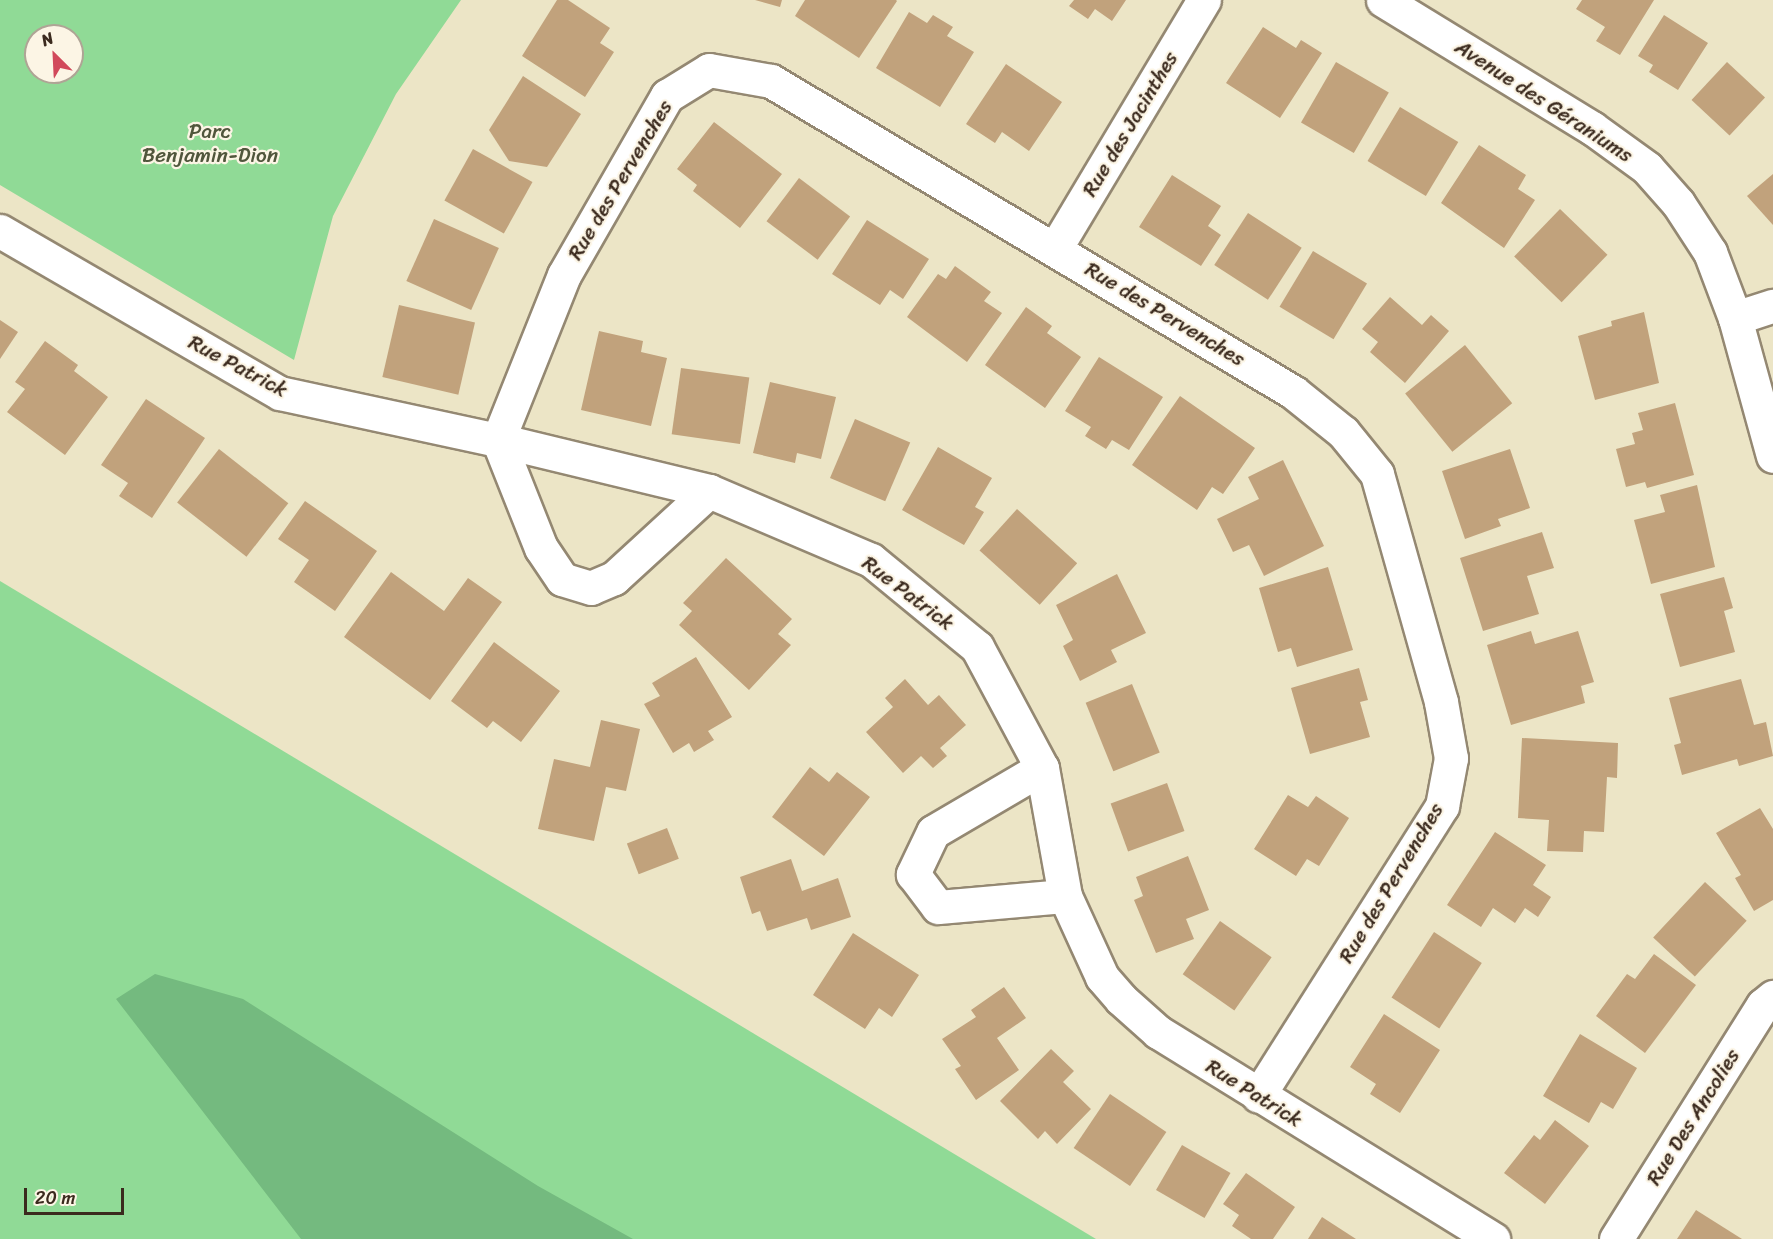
<!DOCTYPE html>
<html>
<head>
<meta charset="utf-8">
<style>
	body { margin:0 }
	#map { position:relative; width:1773px; height:1239px; overflow:hidden; background:#ece5c6; font-family:Sriracha,sans-serif }
	div>[style] { position:absolute }
	[style*='--x'] { left:calc(var(--x)*1px); top:calc(var(--y)*1px); width:calc(var(--w)*1px); rotate:calc(var(--a)*1deg) }
	.green>* { inset:0; background:#90da96 }
	.forest>* { inset:0; background:#74ba7f }
	.building>* { inset:0; background:#c1a27c; transform-origin:0 0 }
	.roads { filter:drop-shadow(2px 0 #948872) drop-shadow(-2px 0 #948872) drop-shadow(0 2px #948872) drop-shadow(0 -2px #948872) }
	.street>* { height:33px; margin:-16.5px; padding:0 16.5px; transform-origin:16.5px; border-radius:16.5px; background:#fff }
	span { translate:-50% -50%; white-space:nowrap; text-align:center; line-height:1.15; -webkit-text-stroke:4.5px #fcf5e5; paint-order:stroke }
	.street-label { font-size:21px; color:#3b2a1e }
	.park-label { font-size:21px; color:#50563c }
	.north { position:absolute; left:24px; top:24px; width:60px; height:60px; box-sizing:border-box; background:#fcf5e5; border:2px solid #afa495; border-radius:50%; rotate:336deg; font-size:16px; font-weight:700; line-height:24px; text-align:center; color:#3b2a1e }
	.north::after { content:''; display:block; margin:auto; width:21px; height:27px; background:#d1495b; clip-path:polygon(50% 0,100% 100%,50% 72%,0 100%) }
	.scale { position:absolute; left:24px; top:1188px; width:100px; height:27px; box-sizing:border-box; border:3px solid #3b2a1e; border-top:0; padding-left:8px; font-size:18px; line-height:21px; white-space:nowrap; color:#3b2a1e; -webkit-text-stroke:4px #fcf5e5; paint-order:stroke }
</style>
</head>
<body>
<div id="map">
	<div class="green">
		<div style="clip-path:polygon(evenodd,0 0,461px 0,396px 94px,333px 216px,294px 360px,0 185px,0 0,36px 36px,72px 36px,72px 72px,36px 72px,36px 36px)"></div>
		<div style="clip-path:polygon(0 581px,1096px 1239px,0 1239px)"></div>
	</div>
	<div class="forest">
		<div style="clip-path:polygon(155px 974px,243px 999px,538px 1186px,633px 1239px,301px 1239px,116px 999px)"></div>
	</div>
	<div class="building">
		<div style="clip-path:polygon(557px 0,568px 0,610px 28px,600px 43px,614px 52px,585px 97px,522px 56px)"></div>
		<div style="clip-path:polygon(755px 0,782px 0,780px 7px)"></div>
		<div style="clip-path:polygon(805px 0,896px 0,897px 1px,859px 58px,795px 16px)"></div>
		<div style="clip-path:polygon(1074px 0,1126px 0,1112px 21px,1095px 9px,1088px 19px,1069px 6px)"></div>
		<div style="clip-path:polygon(1582px 0,1654px 0,1620px 55px,1596px 41px,1605px 27px,1576px 9px)"></div>
		<div style="clip-path:polygon(909px 12px,927px 23px,933px 15px,953px 27px,947px 36px,974px 52px,940px 107px,876px 68px)"></div>
		<div style="clip-path:polygon(1664px 15px,1708px 43px,1678px 90px,1649px 72px,1653px 65px,1638px 56px)"></div>
		<div style="clip-path:polygon(1263px 27px,1296px 48px,1301px 40px,1322px 53px,1280px 118px,1226px 83px)"></div>
		<div style="left:1336px;top:62px;width:61px;height:70px;rotate:30deg"></div>
		<div style="left:1727px;top:62px;width:52px;height:52px;rotate:43deg"></div>
		<div style="clip-path:polygon(1006px 64px,1062px 102px,1029px 151px,1002px 132px,995px 143px,966px 124px)"></div>
		<div style="clip-path:polygon(523px 76px,581px 114px,547px 167px,509px 161px,489px 130px)"></div>
		<div style="left:1400px;top:107px;width:68px;height:63px;rotate:31deg"></div>
		<div style="clip-path:polygon(714px 122px,782px 174px,740px 228px,693px 191px,697px 185px,677px 169px)"></div>
		<div style="clip-path:polygon(1479px 145px,1526px 175px,1518px 189px,1535px 200px,1504px 248px,1441px 203px)"></div>
		<div style="left:473px;top:149px;width:68px;height:59px;rotate:29deg"></div>
		<div style="clip-path:polygon(1773px 174px,1773px 225px,1747px 196px)"></div>
		<div style="clip-path:polygon(1172px 175px,1221px 206px,1208px 226px,1221px 235px,1201px 266px,1139px 227px)"></div>
		<div style="left:799px;top:178px;width:64px;height:54px;rotate:37deg"></div>
		<div style="left:1560px;top:209px;width:66px;height:66px;rotate:44deg"></div>
		<div style="left:1248px;top:213px;width:64px;height:62px;rotate:33deg"></div>
		<div style="left:434px;top:219px;width:71px;height:68px;rotate:24deg"></div>
		<div style="clip-path:polygon(867px 220px,929px 259px,903px 299px,890px 290px,880px 305px,832px 274px)"></div>
		<div style="left:1313px;top:251px;width:63px;height:65px;rotate:31deg"></div>
		<div style="clip-path:polygon(955px 266px,991px 292px,984px 301px,1002px 313px,967px 362px,907px 317px,938px 274px,946px 279px)"></div>
		<div style="clip-path:polygon(1390px 297px,1422px 325px,1431px 315px,1449px 331px,1405px 383px,1370px 352px,1378px 342px,1362px 329px)"></div>
		<div style="left:399px;top:305px;width:78px;height:74px;rotate:13deg"></div>
		<div style="clip-path:polygon(1026px 307px,1052px 326px,1047px 333px,1081px 357px,1045px 408px,985px 365px)"></div>
		<div style="clip-path:polygon(1644px 312px,1659px 383px,1595px 400px,1578px 336px,1612px 326px,1611px 321px)"></div>
		<div style="clip-path:polygon(0 320px,18px 332px,0 359px)"></div>
		<div style="clip-path:polygon(599px 331px,643px 341px,641px 352px,667px 358px,651px 426px,581px 410px)"></div>
		<div style="clip-path:polygon(45px 341px,78px 365px,74px 371px,108px 397px,65px 455px,7px 412px,25px 389px,15px 382px)"></div>
		<div style="left:1465px;top:345px;width:75px;height:77px;rotate:51deg"></div>
		<div style="clip-path:polygon(1099px 357px,1163px 397px,1129px 450px,1112px 440px,1106px 449px,1085px 436px,1091px 427px,1065px 411px)"></div>
		<div style="left:681px;top:368px;width:69px;height:67px;rotate:8deg"></div>
		<div style="clip-path:polygon(770px 382px,836px 397px,821px 459px,797px 453px,795px 463px,753px 453px)"></div>
		<div style="clip-path:polygon(1180px 396px,1255px 448px,1223px 494px,1212px 487px,1197px 510px,1132px 465px)"></div>
		<div style="clip-path:polygon(146px 399px,205px 438px,152px 518px,119px 496px,128px 483px,101px 465px)"></div>
		<div style="clip-path:polygon(1675px 403px,1694px 475px,1647px 488px,1645px 482px,1626px 487px,1616px 449px,1635px 444px,1632px 433px,1643px 430px,1638px 413px)"></div>
		<div style="left:855px;top:419px;width:60px;height:64px;rotate:23deg"></div>
		<div style="clip-path:polygon(938px 447px,992px 478px,975px 507px,984px 512px,964px 545px,902px 510px)"></div>
		<div style="left:219px;top:449px;width:88px;height:68px;rotate:38deg"></div>
		<div style="clip-path:polygon(1510px 449px,1530px 508px,1498px 519px,1501px 526px,1465px 539px,1442px 471px)"></div>
		<div style="clip-path:polygon(1283px 460px,1324px 546px,1264px 576px,1249px 545px,1233px 552px,1217px 519px,1259px 499px,1248px 477px)"></div>
		<div style="clip-path:polygon(1697px 485px,1715px 567px,1651px 584px,1634px 520px,1665px 512px,1660px 495px)"></div>
		<div style="clip-path:polygon(305px 501px,377px 551px,335px 611px,294px 582px,309px 560px,278px 539px)"></div>
		<div style="left:1017px;top:509px;width:81px;height:56px;rotate:42deg"></div>
		<div style="clip-path:polygon(1542px 532px,1554px 568px,1527px 576px,1539px 614px,1483px 631px,1460px 558px)"></div>
		<div style="clip-path:polygon(726px 558px,792px 619px,778px 634px,791px 645px,749px 690px,679px 625px,692px 611px,683px 603px)"></div>
		<div style="clip-path:polygon(1328px 567px,1353px 650px,1297px 667px,1291px 648px,1278px 652px,1259px 588px)"></div>
		<div style="clip-path:polygon(391px 572px,444px 611px,468px 578px,502px 602px,430px 700px,344px 637px)"></div>
		<div style="clip-path:polygon(1117px 574px,1146px 633px,1111px 650px,1117px 662px,1080px 681px,1063px 646px,1073px 640px,1056px 605px)"></div>
		<div style="clip-path:polygon(1724px 577px,1733px 608px,1724px 611px,1735px 652px,1680px 667px,1660px 594px)"></div>
		<div style="clip-path:polygon(1531px 631px,1535px 644px,1578px 631px,1594px 682px,1581px 686px,1585px 703px,1511px 725px,1487px 645px)"></div>
		<div style="clip-path:polygon(494px 642px,560px 691px,521px 742px,493px 721px,487px 728px,451px 701px)"></div>
		<div style="clip-path:polygon(696px 657px,732px 717px,708px 731px,714px 740px,694px 752px,689px 743px,673px 753px,644px 704px,660px 696px,652px 683px)"></div>
		<div style="clip-path:polygon(1359px 668px,1368px 700px,1360px 702px,1370px 737px,1310px 754px,1291px 688px)"></div>
		<div style="clip-path:polygon(905px 679px,928px 705px,939px 695px,966px 725px,940px 748px,947px 756px,933px 768px,921px 756px,903px 773px,866px 732px,893px 707px,885px 698px)"></div>
		<div style="clip-path:polygon(1741px 679px,1754px 725px,1766px 722px,1773px 756px,1739px 766px,1737px 759px,1682px 775px,1674px 745px,1681px 743px,1669px 698px)"></div>
		<div style="left:1132px;top:684px;width:74px;height:50px;rotate:68deg"></div>
		<div style="clip-path:polygon(601px 720px,640px 729px,626px 791px,606px 787px,594px 841px,538px 829px,554px 759px,590px 767px)"></div>
		<div style="clip-path:polygon(1522px 738px,1618px 743px,1617px 778px,1607px 777px,1604px 832px,1584px 831px,1583px 852px,1547px 851px,1549px 820px,1518px 818px)"></div>
		<div style="clip-path:polygon(810px 767px,829px 782px,837px 772px,870px 797px,824px 856px,772px 817px)"></div>
		<div style="left:1167px;top:783px;width:51px;height:60px;rotate:70deg"></div>
		<div style="clip-path:polygon(1288px 795px,1308px 807px,1316px 796px,1349px 818px,1319px 866px,1307px 859px,1296px 876px,1254px 849px)"></div>
		<div style="clip-path:polygon(1760px 808px,1773px 829px,1773px 900px,1754px 911px,1735px 878px,1741px 875px,1716px 833px)"></div>
		<div style="left:667px;top:828px;width:33px;height:43px;rotate:69deg"></div>
		<div style="clip-path:polygon(1495px 832px,1546px 865px,1533px 885px,1551px 897px,1538px 917px,1525px 908px,1515px 923px,1493px 908px,1481px 927px,1447px 905px)"></div>
		<div style="clip-path:polygon(1188px 856px,1209px 910px,1186px 919px,1194px 939px,1156px 953px,1134px 900px,1143px 896px,1136px 877px)"></div>
		<div style="clip-path:polygon(791px 859px,802px 891px,838px 878px,851px 917px,811px 930px,807px 918px,767px 931px,760px 911px,752px 914px,740px 877px)"></div>
		<div style="left:1705px;top:882px;width:57px;height:76px;rotate:43deg"></div>
		<div style="left:1220px;top:921px;width:63px;height:65px;rotate:35deg"></div>
		<div style="left:1434px;top:932px;width:57px;height:78px;rotate:33deg"></div>
		<div style="clip-path:polygon(853px 933px,919px 975px,892px 1017px,879px 1008px,865px 1029px,813px 995px)"></div>
		<div style="clip-path:polygon(1654px 954px,1696px 985px,1645px 1053px,1596px 1016px,1627px 974px,1635px 979px)"></div>
		<div style="clip-path:polygon(1004px 987px,1026px 1018px,997px 1038px,1019px 1070px,976px 1100px,955px 1069px,961px 1066px,942px 1039px,976px 1017px,971px 1010px)"></div>
		<div style="clip-path:polygon(1384px 1014px,1440px 1050px,1400px 1113px,1370px 1094px,1376px 1084px,1350px 1067px)"></div>
		<div style="clip-path:polygon(1580px 1034px,1637px 1068px,1613px 1109px,1601px 1102px,1589px 1123px,1543px 1096px)"></div>
		<div style="clip-path:polygon(1051px 1049px,1074px 1071px,1063px 1082px,1091px 1109px,1057px 1144px,1045px 1131px,1038px 1139px,1000px 1101px)"></div>
		<div style="left:1110px;top:1094px;width:68px;height:65px;rotate:34deg"></div>
		<div style="clip-path:polygon(1555px 1120px,1589px 1146px,1545px 1204px,1504px 1173px,1534px 1135px,1540px 1140px)"></div>
		<div style="left:1182px;top:1145px;width:56px;height:52px;rotate:30deg"></div>
		<div style="clip-path:polygon(1246px 1173px,1295px 1207px,1273px 1239px,1251px 1239px,1232px 1226px,1239px 1215px,1223px 1204px)"></div>
		<div style="clip-path:polygon(1696px 1210px,1742px 1239px,1677px 1239px)"></div>
		<div style="clip-path:polygon(1322px 1217px,1356px 1239px,1308px 1239px)"></div>
	</div>
	<div class="roads">
		<div class="street">
			<div style="--x:1383;--y:0;--w:245;--a:31.5"></div>
			<div style="--x:1592;--y:128;--w:68;--a:36"></div>
			<div style="--x:1647;--y:168;--w:47;--a:48.5"></div>
			<div style="--x:1678;--y:203;--w:59;--a:56.9"></div>
			<div style="--x:1710;--y:252;--w:71;--a:69.3"></div>
			<div style="--x:1735;--y:318;--w:143;--a:74.6"></div>
			<div style="--x:0;--y:231;--w:323;--a:30.1"></div>
			<div style="--x:280;--y:393;--w:223;--a:12.2"></div>
			<div style="--x:498;--y:440;--w:217;--a:13.6"></div>
			<div style="--x:709;--y:491;--w:176;--a:23.1"></div>
			<div style="--x:871;--y:560;--w:137;--a:39.4"></div>
			<div style="--x:977;--y:647;--w:137;--a:61.8"></div>
			<div style="--x:1042;--y:768;--w:130;--a:79.8"></div>
			<div style="--x:1065;--y:896;--w:89;--a:65.4"></div>
			<div style="--x:1102;--y:977;--w:29;--a:49"></div>
			<div style="--x:1121;--y:999;--w:50;--a:41.7"></div>
			<div style="--x:1158;--y:1032;--w:394;--a:31.7"></div>
			<div style="--x:1056;--y:247;--w:288;--a:-59.1"></div>
			<div style="--x:1735;--y:318;--w:40;--a:-18"></div>
			<div style="--x:709;--y:491;--w:129;--a:137.5"></div>
			<div style="--x:614;--y:578;--w:25;--a:157"></div>
			<div style="--x:591;--y:588;--w:30;--a:-163"></div>
			<div style="--x:562;--y:579;--w:37;--a:-124"></div>
			<div style="--x:541;--y:548;--w:116;--a:-111.7"></div>
			<div style="--x:498;--y:440;--w:178;--a:-68.2"></div>
			<div style="--x:564;--y:275;--w:207;--a:-60.1"></div>
			<div style="--x:667;--y:96;--w:49;--a:-31.8"></div>
			<div style="--x:709;--y:70;--w:63;--a:10.1"></div>
			<div style="--x:771;--y:81;--w:608;--a:30.79"></div>
			<div style="--x:1293;--y:392;--w:64;--a:38.7"></div>
			<div style="--x:1343;--y:432;--w:54;--a:51"></div>
			<div style="--x:1377;--y:474;--w:237;--a:74.3"></div>
			<div style="--x:1441;--y:702;--w:57;--a:79.9"></div>
			<div style="--x:1451;--y:758;--w:49;--a:100.6"></div>
			<div style="--x:1442;--y:806;--w:343;--a:122.4"></div>
			<div style="--x:1042;--y:768;--w:126;--a:149.6"></div>
			<div style="--x:933;--y:832;--w:47;--a:115.5"></div>
			<div style="--x:913;--y:874;--w:41;--a:52.9"></div>
			<div style="--x:938;--y:907;--w:127;--a:-5"></div>
			<div style="--x:1616;--y:1239;--w:276;--a:-57.9"></div>
			<div style="--x:1763;--y:1005;--w:13;--a:-39"></div>
		</div>
	</div>
	<div class="street-label">
		<span style="left:1544px;top:101px;rotate:33deg">Avenue des Géraniums</span>
		<span style="left:1130px;top:124px;rotate:-59deg">Rue des Jacinthes</span>
		<span style="left:620px;top:180px;rotate:-59deg">Rue des Pervenches</span>
		<span style="left:1165px;top:314px;rotate:31deg">Rue des Pervenches</span>
		<span style="left:238px;top:366px;rotate:28deg">Rue Patrick</span>
		<span style="left:908px;top:593px;rotate:37deg">Rue Patrick</span>
		<span style="left:1391px;top:883px;rotate:-59deg">Rue des Pervenches</span>
		<span style="left:1254px;top:1093px;rotate:32deg">Rue Patrick</span>
		<span style="left:1693px;top:1117px;rotate:-58deg">Rue Des Ancolies</span>
	</div>
	<div class="park-label">
		<span style="left:210px;top:143px">Parc<br>Benjamin-Dion</span>
	</div>
	<div class="north">N</div>
	<div class="scale">20 m</div>
</div>
</body>
</html>
